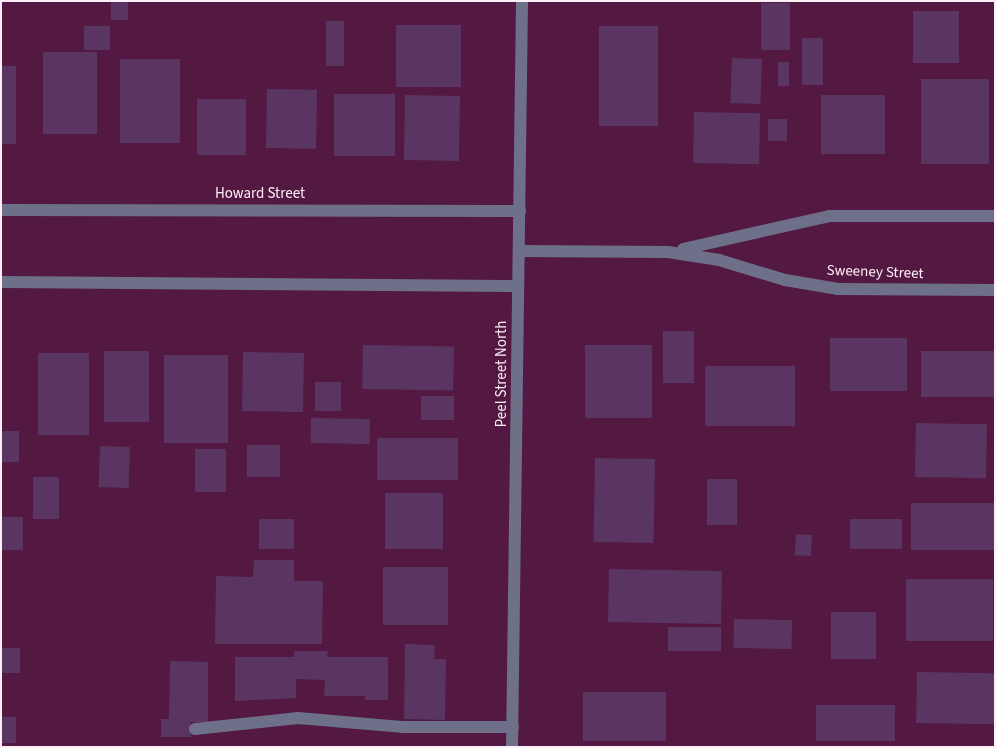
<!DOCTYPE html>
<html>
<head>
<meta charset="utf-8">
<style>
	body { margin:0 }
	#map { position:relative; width:996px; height:748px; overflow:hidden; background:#531942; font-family:"Source Sans 3",sans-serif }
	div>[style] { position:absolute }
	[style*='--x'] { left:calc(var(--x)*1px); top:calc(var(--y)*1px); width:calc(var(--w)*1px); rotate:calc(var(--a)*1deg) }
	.building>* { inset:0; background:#5b3561; transform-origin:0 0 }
	.minor>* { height:12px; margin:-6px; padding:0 6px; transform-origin:6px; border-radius:6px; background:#6e7089 }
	span { translate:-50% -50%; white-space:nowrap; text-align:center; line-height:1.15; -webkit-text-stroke:4px #531942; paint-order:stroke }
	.street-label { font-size:15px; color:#feeef7 }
	.frame { position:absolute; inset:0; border:2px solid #feeef7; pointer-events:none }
</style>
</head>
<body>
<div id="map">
	<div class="building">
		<div style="left:111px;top:1px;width:17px;height:19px"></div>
		<div style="left:761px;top:3px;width:29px;height:47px"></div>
		<div style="left:913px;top:11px;width:46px;height:52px"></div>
		<div style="left:326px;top:21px;width:18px;height:45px"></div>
		<div style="left:396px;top:25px;width:65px;height:62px"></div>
		<div style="left:84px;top:26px;width:26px;height:24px"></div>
		<div style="left:599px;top:26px;width:59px;height:100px"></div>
		<div style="left:802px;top:38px;width:21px;height:47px"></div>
		<div style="left:43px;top:52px;width:54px;height:82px"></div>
		<div style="left:732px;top:58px;width:30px;height:45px;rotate:2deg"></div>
		<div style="left:120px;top:59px;width:60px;height:84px"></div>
		<div style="left:778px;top:62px;width:11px;height:24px"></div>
		<div style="left:1px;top:66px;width:15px;height:78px"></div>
		<div style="left:921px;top:79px;width:68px;height:85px"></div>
		<div style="left:267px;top:89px;width:50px;height:59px;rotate:1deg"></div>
		<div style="left:334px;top:94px;width:61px;height:62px"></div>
		<div style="left:405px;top:95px;width:55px;height:65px;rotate:1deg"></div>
		<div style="left:821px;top:95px;width:64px;height:59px"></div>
		<div style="left:197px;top:99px;width:49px;height:56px"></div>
		<div style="left:694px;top:112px;width:66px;height:51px;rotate:1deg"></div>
		<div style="left:768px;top:119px;width:19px;height:22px"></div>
		<div style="left:694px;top:331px;width:52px;height:31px;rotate:90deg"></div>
		<div style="left:830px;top:338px;width:77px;height:53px"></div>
		<div style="left:363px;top:345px;width:91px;height:44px;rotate:1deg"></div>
		<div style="left:585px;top:345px;width:67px;height:73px"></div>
		<div style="left:104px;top:351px;width:45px;height:71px"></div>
		<div style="left:921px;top:351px;width:74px;height:46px"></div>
		<div style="left:243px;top:352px;width:61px;height:59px;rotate:1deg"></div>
		<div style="left:38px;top:353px;width:51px;height:82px"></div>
		<div style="left:164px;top:355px;width:64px;height:88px"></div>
		<div style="left:705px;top:366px;width:90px;height:60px"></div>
		<div style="left:315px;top:382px;width:26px;height:29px"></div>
		<div style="left:421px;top:396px;width:33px;height:24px"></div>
		<div style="left:311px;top:418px;width:59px;height:25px;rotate:1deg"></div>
		<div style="left:916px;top:423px;width:71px;height:54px;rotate:1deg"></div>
		<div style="left:1px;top:431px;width:18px;height:31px"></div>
		<div style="left:377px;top:438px;width:81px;height:42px"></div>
		<div style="left:247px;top:445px;width:33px;height:32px"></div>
		<div style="left:100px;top:446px;width:30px;height:41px;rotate:2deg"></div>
		<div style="left:195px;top:449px;width:31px;height:43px"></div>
		<div style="left:595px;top:458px;width:60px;height:84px;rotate:1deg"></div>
		<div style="left:33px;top:477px;width:26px;height:42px"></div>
		<div style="left:707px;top:479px;width:30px;height:46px"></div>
		<div style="left:385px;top:493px;width:58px;height:56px"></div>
		<div style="left:911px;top:503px;width:84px;height:47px"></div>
		<div style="left:1px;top:517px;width:22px;height:33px"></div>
		<div style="left:259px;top:519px;width:35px;height:30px"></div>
		<div style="left:850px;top:519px;width:52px;height:30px"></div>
		<div style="left:812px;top:535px;width:21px;height:16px;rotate:93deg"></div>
		<div style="clip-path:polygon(254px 560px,294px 560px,294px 581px,323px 581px,322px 644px,215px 644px,216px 576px,253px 577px)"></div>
		<div style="left:383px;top:567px;width:65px;height:58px"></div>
		<div style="left:609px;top:569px;width:113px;height:53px;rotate:1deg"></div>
		<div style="left:906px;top:579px;width:87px;height:62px"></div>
		<div style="left:831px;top:612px;width:45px;height:47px"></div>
		<div style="left:734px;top:619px;width:58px;height:29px;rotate:1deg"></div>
		<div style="left:668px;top:627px;width:53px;height:24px"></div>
		<div style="clip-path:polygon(405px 644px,435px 645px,434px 659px,446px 659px,445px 720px,404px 719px)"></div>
		<div style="left:1px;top:648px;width:19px;height:25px"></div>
		<div style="clip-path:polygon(294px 651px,328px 651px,327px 657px,388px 657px,388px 700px,365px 700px,365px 696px,324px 696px,325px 680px,296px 679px,296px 698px,235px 701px,235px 657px,294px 657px)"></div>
		<div style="clip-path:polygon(170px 661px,208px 662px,208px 722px,191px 722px,191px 737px,161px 737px,161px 719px,169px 719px)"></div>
		<div style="left:917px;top:672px;width:78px;height:51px;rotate:1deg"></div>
		<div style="left:583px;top:692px;width:83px;height:49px"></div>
		<div style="left:816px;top:705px;width:79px;height:36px"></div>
		<div style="left:1px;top:717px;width:15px;height:26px"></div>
	</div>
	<div class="minor">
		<div style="--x:1;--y:210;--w:519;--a:0.11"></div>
		<div style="--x:683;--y:249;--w:150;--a:-12.7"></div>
		<div style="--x:829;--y:216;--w:166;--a:0"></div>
		<div style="--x:519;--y:251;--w:149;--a:0.4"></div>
		<div style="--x:668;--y:252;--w:52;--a:8.9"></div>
		<div style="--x:719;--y:260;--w:69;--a:16.9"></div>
		<div style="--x:785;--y:280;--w:54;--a:9.6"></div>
		<div style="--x:838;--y:289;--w:157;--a:0.4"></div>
		<div style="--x:1;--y:282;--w:517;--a:0.44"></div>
		<div style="--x:195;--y:729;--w:104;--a:-6.1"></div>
		<div style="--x:298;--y:718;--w:104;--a:4.9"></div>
		<div style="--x:402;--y:727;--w:111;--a:0"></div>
		<div style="--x:512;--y:747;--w:746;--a:-89.23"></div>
	</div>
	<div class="street-label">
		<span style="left:260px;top:194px">Howard Street</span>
		<span style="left:875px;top:272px;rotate:2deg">Sweeney Street</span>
		<span style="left:502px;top:374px;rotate:-90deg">Peel Street North</span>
	</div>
	<div class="frame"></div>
</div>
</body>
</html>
